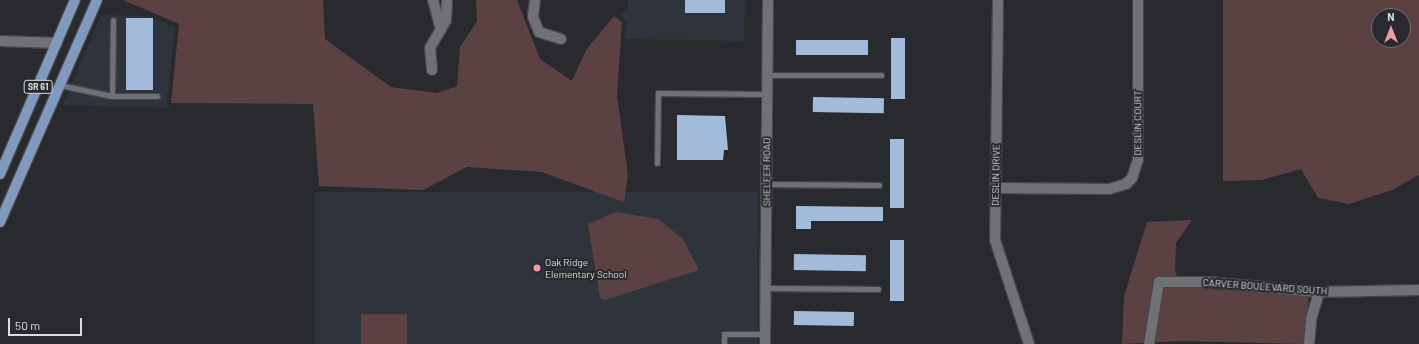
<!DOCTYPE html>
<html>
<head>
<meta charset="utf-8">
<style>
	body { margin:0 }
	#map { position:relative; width:1419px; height:344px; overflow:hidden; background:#282a2d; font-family:Barlow,sans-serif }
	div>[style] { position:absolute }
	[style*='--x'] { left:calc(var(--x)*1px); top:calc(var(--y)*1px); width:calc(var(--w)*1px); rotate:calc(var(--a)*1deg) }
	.built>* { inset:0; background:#2f343c; transform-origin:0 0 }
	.green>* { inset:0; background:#5b4142; transform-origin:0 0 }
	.building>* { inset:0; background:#a2bbdb; transform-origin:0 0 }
	.roads { filter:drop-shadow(1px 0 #46474a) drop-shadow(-1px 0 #46474a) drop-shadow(0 1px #46474a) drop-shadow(0 -1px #46474a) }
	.lane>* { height:5px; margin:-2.5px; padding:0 2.5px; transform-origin:2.5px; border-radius:2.5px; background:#6f7175 }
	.street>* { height:10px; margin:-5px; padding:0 5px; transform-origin:5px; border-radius:5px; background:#6f7175 }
	.secondary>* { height:10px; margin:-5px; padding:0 5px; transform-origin:5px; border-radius:5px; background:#6f7175 }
	.primary>* { height:10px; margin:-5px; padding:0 5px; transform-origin:5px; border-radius:5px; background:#7f9abe }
	.dots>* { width:11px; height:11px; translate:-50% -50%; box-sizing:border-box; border:2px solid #282a2d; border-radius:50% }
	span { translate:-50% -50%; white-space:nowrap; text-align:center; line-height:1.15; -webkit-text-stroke:4px #282a2d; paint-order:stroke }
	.shield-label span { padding:1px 3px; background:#282a2d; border:1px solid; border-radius:3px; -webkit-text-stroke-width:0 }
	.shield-label { font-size:9px; color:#dbdcde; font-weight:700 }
	.street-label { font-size:10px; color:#dbdcde }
	.poi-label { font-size:10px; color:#dbdcde }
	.left { translate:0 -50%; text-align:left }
	.north { position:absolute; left:1371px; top:8px; width:40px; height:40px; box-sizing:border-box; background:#282a2d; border:1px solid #707174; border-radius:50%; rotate:0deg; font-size:11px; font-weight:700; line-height:16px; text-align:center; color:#dbdcde }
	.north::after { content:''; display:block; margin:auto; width:14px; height:18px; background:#f49aa1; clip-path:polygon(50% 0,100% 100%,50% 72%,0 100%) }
	.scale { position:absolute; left:8px; top:318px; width:74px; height:18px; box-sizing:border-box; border:2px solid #dbdcde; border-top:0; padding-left:5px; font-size:12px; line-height:14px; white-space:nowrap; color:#dbdcde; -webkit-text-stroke:3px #282a2d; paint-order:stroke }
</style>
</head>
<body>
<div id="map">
	<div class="built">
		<div style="clip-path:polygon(628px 0,745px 0,744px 41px,625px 39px,626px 22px,621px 14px,628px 10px)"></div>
		<div style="clip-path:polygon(101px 15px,148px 16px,175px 27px,167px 102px,171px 108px,63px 105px)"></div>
		<div style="left:315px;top:192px;width:443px;height:152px"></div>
	</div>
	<div class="green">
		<div style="clip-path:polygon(123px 0,323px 0,325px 39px,391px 87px,437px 93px,457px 86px,460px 47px,477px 21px,476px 0,517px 0,540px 59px,572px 81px,586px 50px,614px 16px,622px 22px,617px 95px,628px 175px,624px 202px,541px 172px,467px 167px,423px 190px,319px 186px,313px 104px,171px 103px,179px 24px)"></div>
		<div style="clip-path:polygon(evenodd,1223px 0,1419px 0,1419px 175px,1392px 190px,1349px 204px,1318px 198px,1301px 169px,1262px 180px,1223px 181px,1223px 0,1379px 16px,1403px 16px,1403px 40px,1379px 40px,1379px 16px)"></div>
		<div style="clip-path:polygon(616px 212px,658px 219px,683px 239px,699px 270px,605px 300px,600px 298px,588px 224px)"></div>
		<div style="clip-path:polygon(1192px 220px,1176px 243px,1175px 270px,1180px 285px,1219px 290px,1309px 289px,1305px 344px,1180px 341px,1122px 344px,1124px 296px,1147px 222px)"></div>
		<div style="left:361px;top:314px;width:46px;height:30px"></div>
	</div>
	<div class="building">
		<div style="left:685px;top:0;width:40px;height:13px"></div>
		<div style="left:126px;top:18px;width:27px;height:72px"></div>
		<div style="left:891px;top:38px;width:14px;height:61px"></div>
		<div style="left:796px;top:40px;width:72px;height:15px"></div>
		<div style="left:813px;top:97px;width:71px;height:15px;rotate:1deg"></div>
		<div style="clip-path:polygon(677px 115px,725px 116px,728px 150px,724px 150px,723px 160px,677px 160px)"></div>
		<div style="left:890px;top:139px;width:14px;height:69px"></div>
		<div style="clip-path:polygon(796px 206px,883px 207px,883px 221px,811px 221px,811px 229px,796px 229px)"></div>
		<div style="left:890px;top:240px;width:14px;height:61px"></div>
		<div style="left:794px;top:254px;width:72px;height:16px;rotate:1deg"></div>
		<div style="left:794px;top:311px;width:60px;height:14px;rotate:1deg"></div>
	</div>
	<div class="roads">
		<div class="lane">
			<div style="--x:767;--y:75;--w:114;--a:0"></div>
			<div style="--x:60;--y:85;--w:53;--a:11.9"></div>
			<div style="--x:112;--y:96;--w:45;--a:0"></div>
			<div style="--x:112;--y:96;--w:76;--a:-89.2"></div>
			<div style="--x:657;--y:163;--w:70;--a:-89.2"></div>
			<div style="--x:658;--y:93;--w:109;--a:0.5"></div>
			<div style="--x:766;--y:184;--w:113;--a:0.5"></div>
			<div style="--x:766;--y:288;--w:112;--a:0.5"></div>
			<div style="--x:724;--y:344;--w:10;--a:-90"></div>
			<div style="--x:724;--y:334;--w:41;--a:0"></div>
		</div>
		<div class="street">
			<div style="--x:433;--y:0;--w:30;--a:75"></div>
			<div style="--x:535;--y:0;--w:17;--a:97"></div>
			<div style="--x:533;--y:17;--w:16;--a:68"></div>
			<div style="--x:539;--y:32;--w:23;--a:18"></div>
			<div style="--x:998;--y:0;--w:240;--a:90.7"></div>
			<div style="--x:995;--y:240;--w:109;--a:71.9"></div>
			<div style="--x:0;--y:41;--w:57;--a:2"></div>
			<div style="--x:432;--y:70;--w:22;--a:-95"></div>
			<div style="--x:430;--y:48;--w:32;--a:-60"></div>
			<div style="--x:446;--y:20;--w:20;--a:-87"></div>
			<div style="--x:996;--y:188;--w:113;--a:0.5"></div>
			<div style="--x:1109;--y:189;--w:18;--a:-16"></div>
			<div style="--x:1126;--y:184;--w:8;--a:-45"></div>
			<div style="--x:1132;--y:178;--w:19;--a:-72"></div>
			<div style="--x:1138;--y:160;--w:160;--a:-90"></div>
			<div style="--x:1149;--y:344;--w:63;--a:-80.8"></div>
			<div style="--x:1159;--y:282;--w:48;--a:0"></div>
			<div style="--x:1207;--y:282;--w:112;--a:5.1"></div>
			<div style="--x:1319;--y:292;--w:100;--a:-1.1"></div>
			<div style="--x:1309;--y:344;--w:25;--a:-85"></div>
			<div style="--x:1311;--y:319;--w:28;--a:-73"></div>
		</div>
		<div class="secondary">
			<div style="--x:765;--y:344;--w:344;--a:-89.5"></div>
		</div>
		<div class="primary">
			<div style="--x:0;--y:174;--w:189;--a:-66.7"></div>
			<div style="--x:0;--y:222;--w:242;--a:-66.4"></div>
		</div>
	</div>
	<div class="dots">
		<div style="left:537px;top:268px;background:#f49aa1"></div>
	</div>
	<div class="shield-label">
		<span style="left:38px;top:87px">SR 61</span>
	</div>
	<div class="street-label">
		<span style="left:1138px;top:123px;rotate:-90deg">DESLIN COURT</span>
		<span style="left:767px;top:172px;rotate:-90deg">SHELFER ROAD</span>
		<span style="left:996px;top:175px;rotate:-89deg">DESLIN DRIVE</span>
		<span style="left:1265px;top:287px;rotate:4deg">CARVER BOULEVARD SOUTH</span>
	</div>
	<div class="poi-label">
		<span class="left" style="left:545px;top:268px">Oak Ridge<br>Elementary School</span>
	</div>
	<div class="north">N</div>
	<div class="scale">50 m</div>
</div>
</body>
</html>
